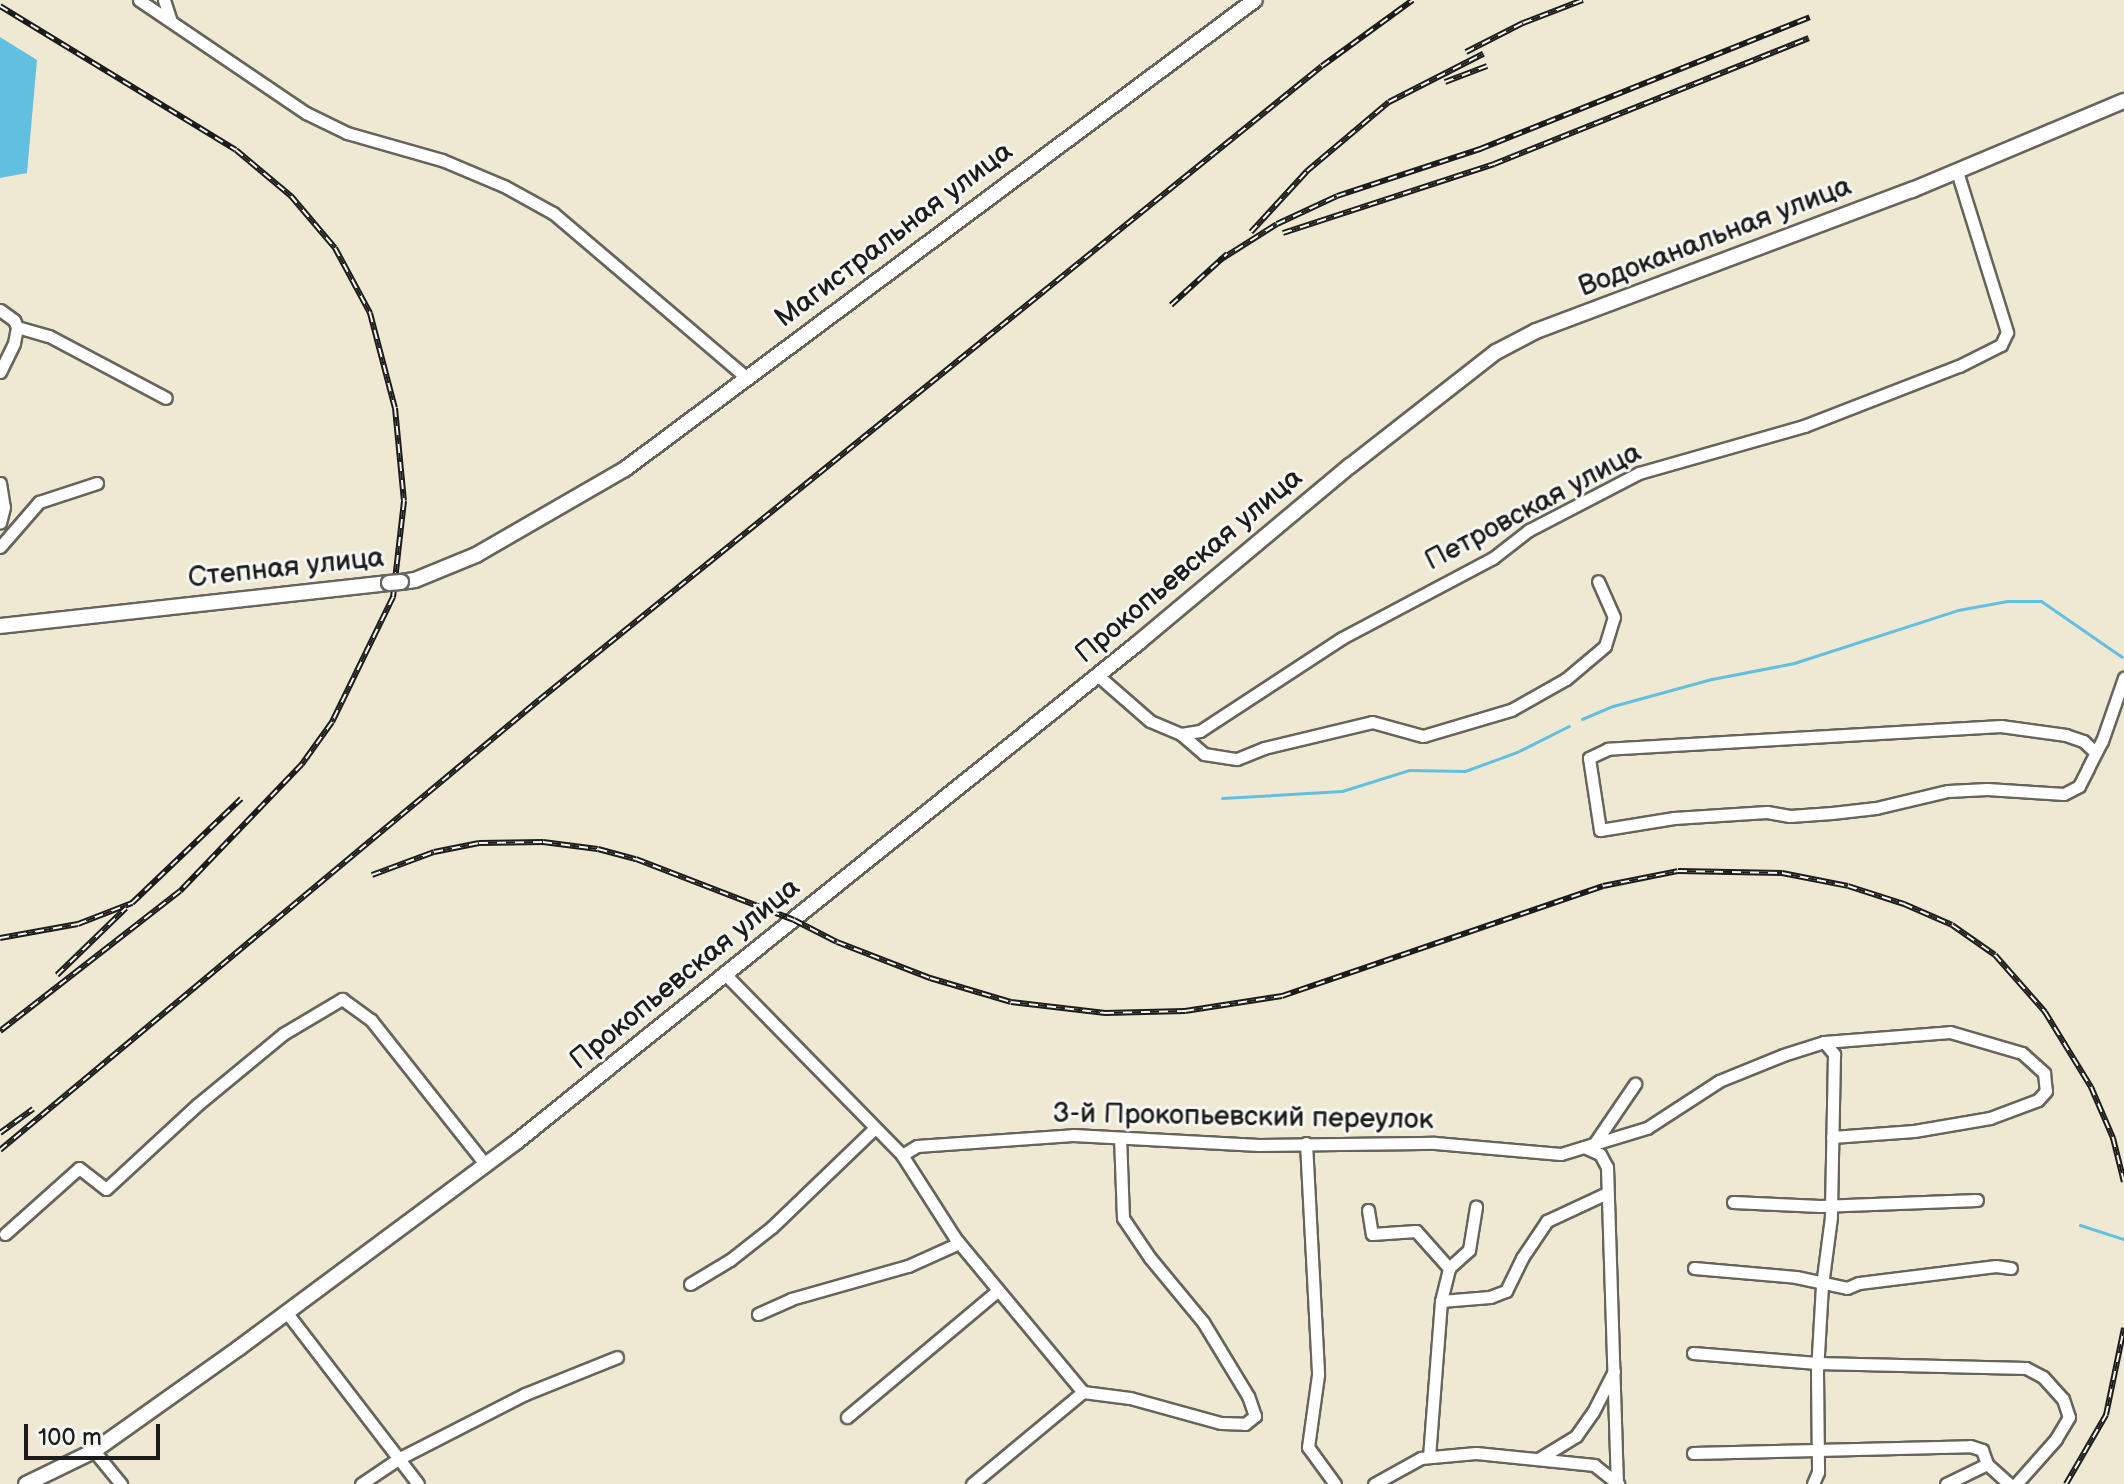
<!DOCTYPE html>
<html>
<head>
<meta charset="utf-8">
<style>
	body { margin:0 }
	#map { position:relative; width:2124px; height:1484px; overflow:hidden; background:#efe9d3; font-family:"Balsamiq Sans",sans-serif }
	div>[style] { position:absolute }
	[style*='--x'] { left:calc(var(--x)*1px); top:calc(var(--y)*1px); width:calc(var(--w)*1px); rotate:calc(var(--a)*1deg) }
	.water>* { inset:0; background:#62bfe0 }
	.stream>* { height:3px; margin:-1.5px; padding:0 1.5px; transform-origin:1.5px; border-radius:1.5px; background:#62bfe0 }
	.roads { filter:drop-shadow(2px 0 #66645c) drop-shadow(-2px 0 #66645c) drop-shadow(0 2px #66645c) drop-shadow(0 -2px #66645c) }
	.minor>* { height:11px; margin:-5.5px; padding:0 5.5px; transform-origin:5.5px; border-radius:5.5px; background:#fff }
	.major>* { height:14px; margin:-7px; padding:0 7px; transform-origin:7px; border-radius:7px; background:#fff }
	.rail>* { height:6px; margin-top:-3px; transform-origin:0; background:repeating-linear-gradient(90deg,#f6f6f2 0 9px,#1c1c1c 0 18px); box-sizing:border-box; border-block:2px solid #1c1c1c }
	.bridges { filter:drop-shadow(2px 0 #66645c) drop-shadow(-2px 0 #66645c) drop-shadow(0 2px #66645c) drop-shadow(0 -2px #66645c) }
	.major-bridge>* { height:14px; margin:-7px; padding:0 7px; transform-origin:7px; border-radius:7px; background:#fff }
	span { translate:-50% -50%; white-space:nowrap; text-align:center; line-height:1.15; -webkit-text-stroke:6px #f6f6f2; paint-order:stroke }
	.street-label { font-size:28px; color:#1c1c1c }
	.scale { position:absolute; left:24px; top:1424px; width:136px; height:36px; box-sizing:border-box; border:4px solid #1c1c1c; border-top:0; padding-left:10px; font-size:24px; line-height:28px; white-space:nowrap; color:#1c1c1c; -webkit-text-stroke:6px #f6f6f2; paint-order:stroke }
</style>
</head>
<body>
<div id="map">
	<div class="water">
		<div style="clip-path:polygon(0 37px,37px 60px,27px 173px,0 178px)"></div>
	</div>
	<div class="stream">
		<div style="--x:1582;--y:719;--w:34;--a:-23"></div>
		<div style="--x:1613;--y:706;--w:103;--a:-15.3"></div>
		<div style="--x:1712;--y:679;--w:84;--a:-11"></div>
		<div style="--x:1794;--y:663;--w:172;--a:-17.9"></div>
		<div style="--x:1958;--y:610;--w:50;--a:-10.4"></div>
		<div style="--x:2007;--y:601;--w:34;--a:0"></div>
		<div style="--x:2041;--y:601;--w:98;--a:34.7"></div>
		<div style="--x:1222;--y:798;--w:120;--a:-3.3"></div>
		<div style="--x:1342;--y:791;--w:70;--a:-17.4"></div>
		<div style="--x:1409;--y:770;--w:56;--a:1"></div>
		<div style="--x:1465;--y:771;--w:55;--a:-20.1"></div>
		<div style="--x:1517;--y:752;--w:58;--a:-26.6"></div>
		<div style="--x:2080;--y:1225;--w:45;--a:18"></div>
	</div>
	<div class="roads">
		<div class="minor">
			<div style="--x:139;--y:0;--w:202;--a:34.1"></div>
			<div style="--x:306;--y:113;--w:46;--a:26"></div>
			<div style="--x:347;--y:133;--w:99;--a:15.9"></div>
			<div style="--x:442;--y:160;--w:67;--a:22.8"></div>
			<div style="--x:504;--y:186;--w:56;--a:28.9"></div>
			<div style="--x:553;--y:213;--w:253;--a:40.4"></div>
			<div style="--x:164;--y:0;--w:22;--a:72"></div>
			<div style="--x:0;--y:310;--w:17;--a:36"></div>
			<div style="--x:14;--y:320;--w:8;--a:67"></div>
			<div style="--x:17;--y:327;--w:33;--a:16"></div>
			<div style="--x:49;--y:336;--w:132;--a:27.9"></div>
			<div style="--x:0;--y:372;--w:32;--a:-64"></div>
			<div style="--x:14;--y:343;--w:16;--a:-79"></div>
			<div style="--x:0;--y:483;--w:24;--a:81"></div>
			<div style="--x:4;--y:507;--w:16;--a:104"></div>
			<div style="--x:0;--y:547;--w:60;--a:-49.1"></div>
			<div style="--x:39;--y:502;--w:61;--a:-18.1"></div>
			<div style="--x:1103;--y:680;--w:62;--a:41.1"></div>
			<div style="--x:1150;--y:721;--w:34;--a:23"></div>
			<div style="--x:1181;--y:734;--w:19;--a:-9"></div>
			<div style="--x:1200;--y:731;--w:170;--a:-33.2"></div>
			<div style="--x:1342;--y:638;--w:171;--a:-27.9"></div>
			<div style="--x:1493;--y:558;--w:46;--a:-37.9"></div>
			<div style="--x:1529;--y:530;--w:124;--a:-27.4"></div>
			<div style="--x:1639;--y:473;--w:172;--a:-15.9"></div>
			<div style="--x:1804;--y:426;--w:166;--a:-21.2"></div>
			<div style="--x:1959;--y:366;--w:47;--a:-26.6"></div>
			<div style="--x:2001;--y:345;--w:14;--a:-65"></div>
			<div style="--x:2007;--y:332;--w:169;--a:-107.3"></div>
			<div style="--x:1181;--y:734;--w:30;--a:41"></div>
			<div style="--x:1204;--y:754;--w:33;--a:9"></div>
			<div style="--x:1237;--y:759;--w:29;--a:-22"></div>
			<div style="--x:1264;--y:748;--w:111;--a:-13.5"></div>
			<div style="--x:1372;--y:722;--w:53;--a:15.4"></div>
			<div style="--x:1423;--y:736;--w:92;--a:-16.5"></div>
			<div style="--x:1511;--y:710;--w:63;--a:-29.4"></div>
			<div style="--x:1566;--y:679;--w:51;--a:-40.2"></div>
			<div style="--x:1605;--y:646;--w:30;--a:-73"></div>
			<div style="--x:1614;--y:617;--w:39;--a:-114"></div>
			<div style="--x:2095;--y:752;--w:16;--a:-137"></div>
			<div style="--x:2083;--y:741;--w:18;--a:-161"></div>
			<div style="--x:2066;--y:735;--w:66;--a:-172.1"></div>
			<div style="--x:2001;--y:726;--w:394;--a:176.7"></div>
			<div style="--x:1608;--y:749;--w:21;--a:155"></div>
			<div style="--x:1589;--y:758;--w:73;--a:81.3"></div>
			<div style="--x:1600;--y:830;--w:75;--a:-9.2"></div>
			<div style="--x:1674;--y:818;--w:93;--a:-3.7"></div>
			<div style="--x:1767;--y:812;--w:23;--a:10"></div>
			<div style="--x:1790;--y:816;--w:42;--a:-4.1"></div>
			<div style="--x:1832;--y:813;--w:44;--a:-6.5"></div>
			<div style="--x:1876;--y:808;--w:74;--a:-13.3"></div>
			<div style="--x:1948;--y:791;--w:39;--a:-3"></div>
			<div style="--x:1987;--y:789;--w:77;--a:3.7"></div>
			<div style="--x:2064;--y:794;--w:17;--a:-28"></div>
			<div style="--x:2079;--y:786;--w:20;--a:-63"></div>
			<div style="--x:2088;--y:768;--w:30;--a:-63"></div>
			<div style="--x:2102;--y:741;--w:67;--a:-70.8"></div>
			<div style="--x:726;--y:975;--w:252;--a:45.6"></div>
			<div style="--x:902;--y:1155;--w:98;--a:57.4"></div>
			<div style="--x:955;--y:1238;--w:200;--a:50.3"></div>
			<div style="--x:1083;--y:1392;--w:47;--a:7.3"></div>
			<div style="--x:1130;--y:1398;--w:94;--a:15.4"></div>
			<div style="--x:1221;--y:1423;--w:24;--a:2"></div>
			<div style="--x:1245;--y:1424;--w:13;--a:-39"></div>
			<div style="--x:1255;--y:1416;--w:21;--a:-109"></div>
			<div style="--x:1248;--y:1396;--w:87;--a:-121.3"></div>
			<div style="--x:1203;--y:1322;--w:83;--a:-129.6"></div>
			<div style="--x:1150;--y:1258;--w:48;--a:-124"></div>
			<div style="--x:1123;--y:1218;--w:80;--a:-92.1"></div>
			<div style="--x:1824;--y:1042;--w:126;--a:-4.5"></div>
			<div style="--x:1950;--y:1032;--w:75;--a:16.3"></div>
			<div style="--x:2022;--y:1053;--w:30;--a:42"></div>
			<div style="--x:2044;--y:1073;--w:18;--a:84"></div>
			<div style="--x:2046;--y:1091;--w:12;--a:132"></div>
			<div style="--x:2038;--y:1100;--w:51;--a:159.4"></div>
			<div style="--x:1990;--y:1118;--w:77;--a:170.3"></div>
			<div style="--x:1914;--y:1131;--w:82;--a:175.8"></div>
			<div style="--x:1306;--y:1143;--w:232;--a:87"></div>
			<div style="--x:1318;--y:1375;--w:73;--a:97.9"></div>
			<div style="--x:1308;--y:1447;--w:46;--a:53.9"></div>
			<div style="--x:1594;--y:1144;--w:55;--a:-16.8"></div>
			<div style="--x:1647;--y:1128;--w:86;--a:-33.1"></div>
			<div style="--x:1719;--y:1081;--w:69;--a:-22.1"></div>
			<div style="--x:1783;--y:1055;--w:43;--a:-17.6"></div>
			<div style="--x:1824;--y:1042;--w:16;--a:50"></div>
			<div style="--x:1834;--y:1054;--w:163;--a:91.1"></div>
			<div style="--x:1831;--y:1217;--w:69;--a:97.5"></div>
			<div style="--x:1822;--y:1285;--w:87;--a:93.3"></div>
			<div style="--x:1817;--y:1372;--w:100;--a:89.4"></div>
			<div style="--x:1818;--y:1472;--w:13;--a:113"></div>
			<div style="--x:1584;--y:1147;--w:17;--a:24"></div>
			<div style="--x:1600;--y:1154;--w:15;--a:62"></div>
			<div style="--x:1607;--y:1167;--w:317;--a:88.2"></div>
			<div style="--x:902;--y:1155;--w:17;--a:-31"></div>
			<div style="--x:917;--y:1146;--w:156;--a:-4"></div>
			<div style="--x:1073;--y:1135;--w:186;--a:3.1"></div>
			<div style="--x:1259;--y:1145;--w:176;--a:-0.7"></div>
			<div style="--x:1435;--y:1143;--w:126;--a:5"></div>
			<div style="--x:1561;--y:1154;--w:34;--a:-17"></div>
			<div style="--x:1594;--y:1144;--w:73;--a:-55.7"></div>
			<div style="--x:1733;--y:1202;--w:87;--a:2.6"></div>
			<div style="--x:1820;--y:1206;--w:157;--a:-2.2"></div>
			<div style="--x:1368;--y:1210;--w:24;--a:81"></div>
			<div style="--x:1372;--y:1234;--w:44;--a:-3.9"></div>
			<div style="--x:1416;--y:1231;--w:50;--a:48.3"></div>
			<div style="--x:5;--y:1234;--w:99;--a:-41.7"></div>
			<div style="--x:79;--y:1168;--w:34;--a:38"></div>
			<div style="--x:106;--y:1189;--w:124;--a:-42.7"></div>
			<div style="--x:197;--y:1105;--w:112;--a:-39.5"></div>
			<div style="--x:283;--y:1034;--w:69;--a:-30.7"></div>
			<div style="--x:342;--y:999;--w:36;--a:36"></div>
			<div style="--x:371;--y:1020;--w:185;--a:51.6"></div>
			<div style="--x:1694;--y:1268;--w:102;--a:5"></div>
			<div style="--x:1796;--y:1277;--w:52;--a:12.2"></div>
			<div style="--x:1847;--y:1288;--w:13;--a:-23"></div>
			<div style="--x:1859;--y:1283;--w:138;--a:-7.1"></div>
			<div style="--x:1996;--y:1266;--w:15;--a:8"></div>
			<div style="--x:690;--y:1284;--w:47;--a:-31"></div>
			<div style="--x:730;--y:1260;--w:53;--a:-38.2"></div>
			<div style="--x:772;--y:1227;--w:141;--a:-43.9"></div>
			<div style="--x:1441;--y:1301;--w:34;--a:-76"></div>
			<div style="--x:1449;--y:1268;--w:27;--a:-42"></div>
			<div style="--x:1469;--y:1250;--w:44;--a:-80.8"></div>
			<div style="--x:287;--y:1313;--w:215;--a:52.5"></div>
			<div style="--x:758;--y:1314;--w:36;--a:-24"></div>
			<div style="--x:791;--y:1299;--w:122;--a:-15.8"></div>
			<div style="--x:908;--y:1266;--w:56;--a:-24.3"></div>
			<div style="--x:1693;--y:1353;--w:124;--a:4.6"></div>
			<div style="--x:1817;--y:1363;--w:209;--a:1.4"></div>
			<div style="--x:2026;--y:1368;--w:19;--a:28"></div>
			<div style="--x:2043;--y:1377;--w:30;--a:48"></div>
			<div style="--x:2063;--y:1399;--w:19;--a:72"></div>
			<div style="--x:2069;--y:1417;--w:26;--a:121"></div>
			<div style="--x:2056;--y:1439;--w:60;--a:131.6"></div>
			<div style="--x:847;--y:1417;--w:196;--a:-40"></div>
			<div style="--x:94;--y:1451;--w:43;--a:50.7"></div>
			<div style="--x:1693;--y:1453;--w:277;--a:-1.4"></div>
			<div style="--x:1970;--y:1446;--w:13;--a:18"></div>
			<div style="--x:1982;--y:1450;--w:15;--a:70"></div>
			<div style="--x:1429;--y:1457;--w:156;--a:-85.6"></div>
			<div style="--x:1441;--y:1301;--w:49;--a:-4.7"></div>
			<div style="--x:1490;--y:1297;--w:17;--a:-21"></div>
			<div style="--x:1506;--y:1291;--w:37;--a:-64"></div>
			<div style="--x:1522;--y:1258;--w:45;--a:-56"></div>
			<div style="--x:1547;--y:1221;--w:66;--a:-25"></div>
			<div style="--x:1540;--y:1458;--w:42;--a:-31.4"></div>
			<div style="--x:1576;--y:1436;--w:29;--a:-55"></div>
			<div style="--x:1593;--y:1412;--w:46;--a:-62.9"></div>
			<div style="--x:361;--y:1484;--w:45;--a:-34"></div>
			<div style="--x:398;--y:1459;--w:143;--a:-27.1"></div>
			<div style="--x:525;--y:1394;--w:99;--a:-21.9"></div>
			<div style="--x:972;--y:1484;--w:144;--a:-39.7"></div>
			<div style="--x:1374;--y:1484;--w:54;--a:-29"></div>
			<div style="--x:1421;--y:1458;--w:55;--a:-5.2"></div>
			<div style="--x:1476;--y:1453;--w:119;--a:5.8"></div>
			<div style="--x:1594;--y:1465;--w:31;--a:38"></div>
			<div style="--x:1946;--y:1484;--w:46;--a:-26"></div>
			<div style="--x:1987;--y:1464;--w:30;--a:42"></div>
		</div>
		<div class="major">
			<div style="--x:401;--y:582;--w:14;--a:-8"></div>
			<div style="--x:415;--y:580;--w:66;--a:-22.3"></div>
			<div style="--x:476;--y:555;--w:172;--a:-30"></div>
			<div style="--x:625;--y:469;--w:785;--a:-36.67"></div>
			<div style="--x:0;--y:626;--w:391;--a:-6.3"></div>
			<div style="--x:26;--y:1484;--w:76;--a:-25.9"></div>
			<div style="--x:94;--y:1451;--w:178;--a:-35.4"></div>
			<div style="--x:239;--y:1348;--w:344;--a:-36.6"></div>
			<div style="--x:515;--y:1143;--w:799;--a:-38.75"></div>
			<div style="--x:1138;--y:643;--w:276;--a:-39.9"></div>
			<div style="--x:1350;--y:466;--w:185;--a:-38"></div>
			<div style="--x:1496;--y:352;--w:45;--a:-27.7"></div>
			<div style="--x:1536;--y:331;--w:402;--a:-20.6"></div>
			<div style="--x:1912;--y:190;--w:230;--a:-22.8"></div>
		</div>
	</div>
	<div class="rail">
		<div style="--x:0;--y:6;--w:276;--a:31.4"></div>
		<div style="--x:236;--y:150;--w:72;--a:39.9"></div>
		<div style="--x:291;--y:196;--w:68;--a:49.8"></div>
		<div style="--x:335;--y:248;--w:74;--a:61.7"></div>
		<div style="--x:370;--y:313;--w:98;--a:75.3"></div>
		<div style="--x:395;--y:408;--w:93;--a:84.5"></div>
		<div style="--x:404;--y:501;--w:97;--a:96.5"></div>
		<div style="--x:393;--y:597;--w:139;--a:116"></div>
		<div style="--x:332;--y:722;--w:52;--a:125.5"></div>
		<div style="--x:302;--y:764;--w:176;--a:133.8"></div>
		<div style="--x:180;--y:891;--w:228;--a:142.1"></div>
		<div style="--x:1466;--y:52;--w:64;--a:-27"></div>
		<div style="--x:1523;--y:23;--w:64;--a:-21"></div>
		<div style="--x:1445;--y:82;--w:45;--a:-20.9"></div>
		<div style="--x:1251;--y:232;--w:83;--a:-47.4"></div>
		<div style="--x:1307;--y:171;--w:107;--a:-40.1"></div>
		<div style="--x:1389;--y:102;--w:106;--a:-27.1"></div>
		<div style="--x:1283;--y:233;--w:222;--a:-18.1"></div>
		<div style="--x:1494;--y:164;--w:339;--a:-21.8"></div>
		<div style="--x:1220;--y:260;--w:67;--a:-32.3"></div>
		<div style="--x:1277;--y:224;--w:66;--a:-25"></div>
		<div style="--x:1337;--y:196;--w:151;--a:-18.2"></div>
		<div style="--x:1480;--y:149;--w:355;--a:-21.8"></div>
		<div style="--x:1171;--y:305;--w:76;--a:-42.3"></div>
		<div style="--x:372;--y:875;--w:66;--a:-20.4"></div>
		<div style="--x:434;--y:852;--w:46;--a:-11.3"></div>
		<div style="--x:479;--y:843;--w:64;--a:-0.9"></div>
		<div style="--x:543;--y:842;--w:55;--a:7.3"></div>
		<div style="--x:598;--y:849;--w:39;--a:15"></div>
		<div style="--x:636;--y:859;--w:169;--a:21.1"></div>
		<div style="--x:794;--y:920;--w:48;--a:27.1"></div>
		<div style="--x:837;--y:942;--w:100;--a:21.2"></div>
		<div style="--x:930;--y:978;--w:84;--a:16.5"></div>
		<div style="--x:1011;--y:1002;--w:95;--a:6.7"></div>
		<div style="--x:1105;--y:1013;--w:80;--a:-1.4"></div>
		<div style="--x:1185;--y:1011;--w:98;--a:-8.8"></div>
		<div style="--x:1282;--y:996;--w:339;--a:-18.9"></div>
		<div style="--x:1603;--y:886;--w:76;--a:-11.3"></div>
		<div style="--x:1678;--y:871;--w:104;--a:1.1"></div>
		<div style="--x:1782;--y:873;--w:67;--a:11.1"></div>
		<div style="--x:1848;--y:886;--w:59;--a:17.8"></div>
		<div style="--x:1904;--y:904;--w:52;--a:23.6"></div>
		<div style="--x:1952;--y:925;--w:52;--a:34.9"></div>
		<div style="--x:1995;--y:955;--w:76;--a:48.7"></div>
		<div style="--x:2045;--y:1012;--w:88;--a:58.5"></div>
		<div style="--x:2091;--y:1087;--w:56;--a:66.7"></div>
		<div style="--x:2113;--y:1138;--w:45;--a:76"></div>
		<div style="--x:0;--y:938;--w:79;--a:-10.2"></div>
		<div style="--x:78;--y:924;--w:58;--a:-21.3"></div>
		<div style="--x:132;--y:903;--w:151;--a:-43.7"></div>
		<div style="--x:57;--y:975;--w:96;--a:-44.2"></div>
		<div style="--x:0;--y:1133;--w:41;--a:-36"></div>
		<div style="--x:0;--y:1150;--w:702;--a:-39.86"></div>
		<div style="--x:539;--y:700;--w:1007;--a:-39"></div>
		<div style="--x:1322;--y:66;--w:112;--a:-36"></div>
		<div style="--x:2066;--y:1484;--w:80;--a:-59.9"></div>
		<div style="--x:2106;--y:1415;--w:89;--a:-78.3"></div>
	</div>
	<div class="bridges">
		<div class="major-bridge">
			<div style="--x:389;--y:583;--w:12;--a:-5"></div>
		</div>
	</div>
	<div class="street-label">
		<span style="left:894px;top:235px;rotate:-37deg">Магистральная улица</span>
		<span style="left:1715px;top:237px;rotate:-21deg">Водоканальная улица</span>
		<span style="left:1533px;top:507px;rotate:-28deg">Петровская улица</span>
		<span style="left:1189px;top:566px;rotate:-40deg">Прокопьевская улица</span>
		<span style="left:286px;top:568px;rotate:-6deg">Степная улица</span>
		<span style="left:685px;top:974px;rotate:-39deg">Прокопьевская улица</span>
		<span style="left:1243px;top:1117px;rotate:1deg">3-й Прокопьевский переулок</span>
	</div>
	<div class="scale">100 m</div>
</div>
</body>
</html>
